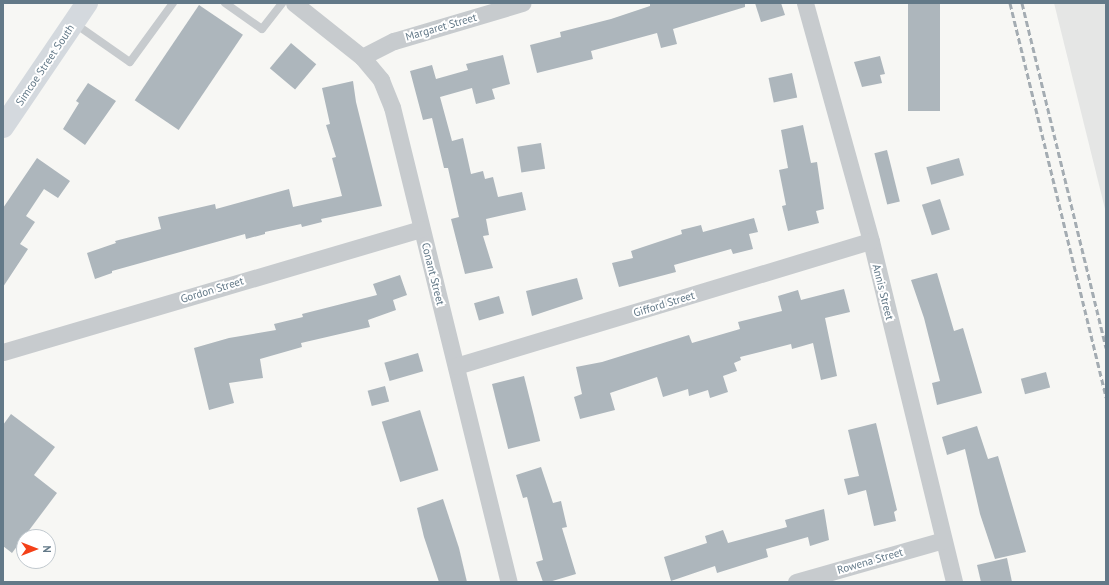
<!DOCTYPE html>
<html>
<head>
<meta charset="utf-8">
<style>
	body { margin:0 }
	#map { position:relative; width:1109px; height:585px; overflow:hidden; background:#f7f7f4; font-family:"PT Sans",sans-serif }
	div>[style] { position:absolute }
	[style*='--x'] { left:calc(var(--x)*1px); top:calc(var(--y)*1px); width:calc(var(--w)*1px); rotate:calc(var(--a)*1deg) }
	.built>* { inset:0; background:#e5e6e5 }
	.building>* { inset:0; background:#adb6bc; transform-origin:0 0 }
	.lane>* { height:8px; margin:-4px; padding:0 4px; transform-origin:4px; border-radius:4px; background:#c7cbce }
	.street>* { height:17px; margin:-8.5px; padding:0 8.5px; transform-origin:8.5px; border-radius:8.5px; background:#c7cbce }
	.secondary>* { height:22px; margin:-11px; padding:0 11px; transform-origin:11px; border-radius:11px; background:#d4d9de }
	.rail>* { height:3px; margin-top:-1.5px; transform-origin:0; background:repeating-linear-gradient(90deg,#a4acb2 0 6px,transparent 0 9px) }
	span { translate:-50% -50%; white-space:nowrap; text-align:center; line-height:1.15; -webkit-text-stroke:4px #fff; paint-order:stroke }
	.street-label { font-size:11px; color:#637988 }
	.frame { position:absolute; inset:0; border:4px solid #637988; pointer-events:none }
	.north { position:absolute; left:16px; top:529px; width:40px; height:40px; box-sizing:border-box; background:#fff; border:1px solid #c1c9cf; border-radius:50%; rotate:90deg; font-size:11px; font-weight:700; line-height:16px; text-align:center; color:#637988 }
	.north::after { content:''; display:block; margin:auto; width:14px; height:18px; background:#f44018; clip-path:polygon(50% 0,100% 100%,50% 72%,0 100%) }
</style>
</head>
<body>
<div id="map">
	<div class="built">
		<div style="clip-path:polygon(1054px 3px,1106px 3px,1106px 213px)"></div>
	</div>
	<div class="building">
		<div style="clip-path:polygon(650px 3px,745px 3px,745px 7px,673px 29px,677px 44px,661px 48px,657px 33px,591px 51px,593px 59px,537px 73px,530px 45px,561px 37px,560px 32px,611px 19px,650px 6px)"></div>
		<div style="clip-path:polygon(755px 3px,781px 3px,785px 15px,761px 22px)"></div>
		<div style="left:908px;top:3px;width:32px;height:108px"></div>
		<div style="left:199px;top:5px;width:53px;height:115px;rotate:34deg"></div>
		<div style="left:291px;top:43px;width:33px;height:33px;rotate:40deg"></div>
		<div style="clip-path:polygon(503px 55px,510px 84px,492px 89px,495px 99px,476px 104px,472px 88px,440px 97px,452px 141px,463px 138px,471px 174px,483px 171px,485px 179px,493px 177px,498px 197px,522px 192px,526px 210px,486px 219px,489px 235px,483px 236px,493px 268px,465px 274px,451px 219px,459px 217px,448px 168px,444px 168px,432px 118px,423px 120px,410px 71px,432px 65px,436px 79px,468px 70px,466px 64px)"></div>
		<div style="clip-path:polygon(880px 56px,885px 74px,880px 75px,882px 83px,862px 87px,854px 62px)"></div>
		<div style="left:792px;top:73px;width:25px;height:24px;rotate:78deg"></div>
		<div style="clip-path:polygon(353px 81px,356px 102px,382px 206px,321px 219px,322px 222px,302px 227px,301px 224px,265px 232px,265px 234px,246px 239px,245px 234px,112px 271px,112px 273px,95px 279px,87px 253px,116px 243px,115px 241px,161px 229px,158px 217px,215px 204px,216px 209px,289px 189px,293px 207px,342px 196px,332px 158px,336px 157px,326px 125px,330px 124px,322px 88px)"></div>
		<div style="clip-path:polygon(88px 83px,116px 101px,85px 145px,63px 129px,79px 103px,76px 101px)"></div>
		<div style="clip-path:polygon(803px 125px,811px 163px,817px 162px,824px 209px,816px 211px,819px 223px,788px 231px,782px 206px,786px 205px,779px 170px,788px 168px,781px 130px)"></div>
		<div style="left:541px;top:143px;width:26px;height:24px;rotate:81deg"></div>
		<div style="left:887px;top:150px;width:53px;height:13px;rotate:76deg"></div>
		<div style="clip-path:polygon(37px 158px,70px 181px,58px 198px,44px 189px,26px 216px,35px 222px,20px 244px,28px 249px,3px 287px,3px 208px)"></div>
		<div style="left:959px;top:158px;width:18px;height:34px;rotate:74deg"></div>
		<div style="left:940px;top:199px;width:32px;height:19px;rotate:72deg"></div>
		<div style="clip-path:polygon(754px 218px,758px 232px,749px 234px,753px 249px,733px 254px,731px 249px,674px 265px,676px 272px,619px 287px,612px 263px,633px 258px,631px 251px,682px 234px,681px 230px,701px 225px,703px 232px)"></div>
		<div style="clip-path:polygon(937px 273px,954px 331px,963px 328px,982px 393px,937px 405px,932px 383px,940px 381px,924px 318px,911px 280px)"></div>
		<div style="clip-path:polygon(400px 275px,407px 295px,393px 300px,396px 310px,368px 320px,370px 327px,301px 343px,302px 347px,260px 359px,263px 378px,229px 383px,234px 403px,209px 410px,194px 348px,229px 338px,276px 330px,274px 324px,303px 317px,302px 314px,377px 295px,373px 284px)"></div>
		<div style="clip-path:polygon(577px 278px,583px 299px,532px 316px,526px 291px)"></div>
		<div style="clip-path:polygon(844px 289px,850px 312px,825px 318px,837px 376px,821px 380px,813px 343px,792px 349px,791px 344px,740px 357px,741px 360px,734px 363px,737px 371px,723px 376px,728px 392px,710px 398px,708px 390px,689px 396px,688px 389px,663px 397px,657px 377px,610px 393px,615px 410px,580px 419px,574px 397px,582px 394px,576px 367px,602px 362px,689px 335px,692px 343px,740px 329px,738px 322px,782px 311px,778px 296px,798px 290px,801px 300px)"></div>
		<div style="left:499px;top:296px;width:18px;height:26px;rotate:74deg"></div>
		<div style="left:418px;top:353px;width:19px;height:35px;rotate:74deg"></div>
		<div style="left:1046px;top:372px;width:16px;height:26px;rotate:75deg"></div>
		<div style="left:524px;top:376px;width:67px;height:33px;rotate:76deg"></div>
		<div style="left:385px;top:386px;width:16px;height:18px;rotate:75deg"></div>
		<div style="left:420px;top:410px;width:63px;height:40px;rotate:73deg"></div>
		<div style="clip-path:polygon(11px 414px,55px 447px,34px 475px,57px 493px,12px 553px,3px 546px,3px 425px)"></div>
		<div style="clip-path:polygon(876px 423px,897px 510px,894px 512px,896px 521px,874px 526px,866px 490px,848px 495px,844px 479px,859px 476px,848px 430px)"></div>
		<div style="clip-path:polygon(977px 426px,988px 459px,998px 456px,1026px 552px,995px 559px,980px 514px,965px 449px,947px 455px,942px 437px)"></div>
		<div style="clip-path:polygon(541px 467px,553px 503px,561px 501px,567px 527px,562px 528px,576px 574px,549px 582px,543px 582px,536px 562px,543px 560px,527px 497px,523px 498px,516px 475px)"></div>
		<div style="clip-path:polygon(443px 499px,459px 548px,467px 582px,439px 582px,424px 537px,417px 508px)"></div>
		<div style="clip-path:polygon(824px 509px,829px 540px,810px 546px,808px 537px,766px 549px,768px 557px,717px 573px,715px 566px,671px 581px,664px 557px,707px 543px,705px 536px,723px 530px,728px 543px,787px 527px,785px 520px)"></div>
		<div style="clip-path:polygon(1007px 558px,1012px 582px,981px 582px,977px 565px)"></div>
	</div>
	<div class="lane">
		<div style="--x:225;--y:3;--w:45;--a:35.1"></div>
		<div style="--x:262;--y:29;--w:33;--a:-52"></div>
		<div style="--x:74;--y:23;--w:68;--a:34.9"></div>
		<div style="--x:130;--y:62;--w:73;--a:-53.9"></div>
	</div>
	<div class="street">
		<div style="--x:294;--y:3;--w:87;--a:38.5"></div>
		<div style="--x:362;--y:57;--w:30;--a:50"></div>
		<div style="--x:381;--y:80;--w:29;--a:68"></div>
		<div style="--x:392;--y:107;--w:489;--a:76.2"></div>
		<div style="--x:805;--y:3;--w:247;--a:74.5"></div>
		<div style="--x:871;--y:241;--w:351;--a:76.3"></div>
		<div style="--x:362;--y:57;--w:36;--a:-27"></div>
		<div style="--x:394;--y:41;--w:134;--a:-16.5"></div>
		<div style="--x:3;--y:352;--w:436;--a:-16.4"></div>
		<div style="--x:456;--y:366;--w:433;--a:-16.8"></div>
		<div style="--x:796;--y:582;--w:153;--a:-15.9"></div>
	</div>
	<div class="secondary">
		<div style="--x:3;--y:127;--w:150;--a:-55.9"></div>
	</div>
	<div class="rail">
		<div style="--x:1010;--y:3;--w:406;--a:76.3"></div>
		<div style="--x:1022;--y:3;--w:355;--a:76.3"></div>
	</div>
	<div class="street-label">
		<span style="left:441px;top:27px;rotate:-16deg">Margaret Street</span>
		<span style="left:45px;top:65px;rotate:-56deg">Simcoe Street South</span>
		<span style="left:433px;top:274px;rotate:76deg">Conant Street</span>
		<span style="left:212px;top:290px;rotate:-17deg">Gordon Street</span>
		<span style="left:883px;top:292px;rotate:76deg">Annis Street</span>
		<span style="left:664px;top:304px;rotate:-17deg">Gifford Street</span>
		<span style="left:870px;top:561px;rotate:-16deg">Rowena Street</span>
	</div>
	<div class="frame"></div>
	<div class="north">N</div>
</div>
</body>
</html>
